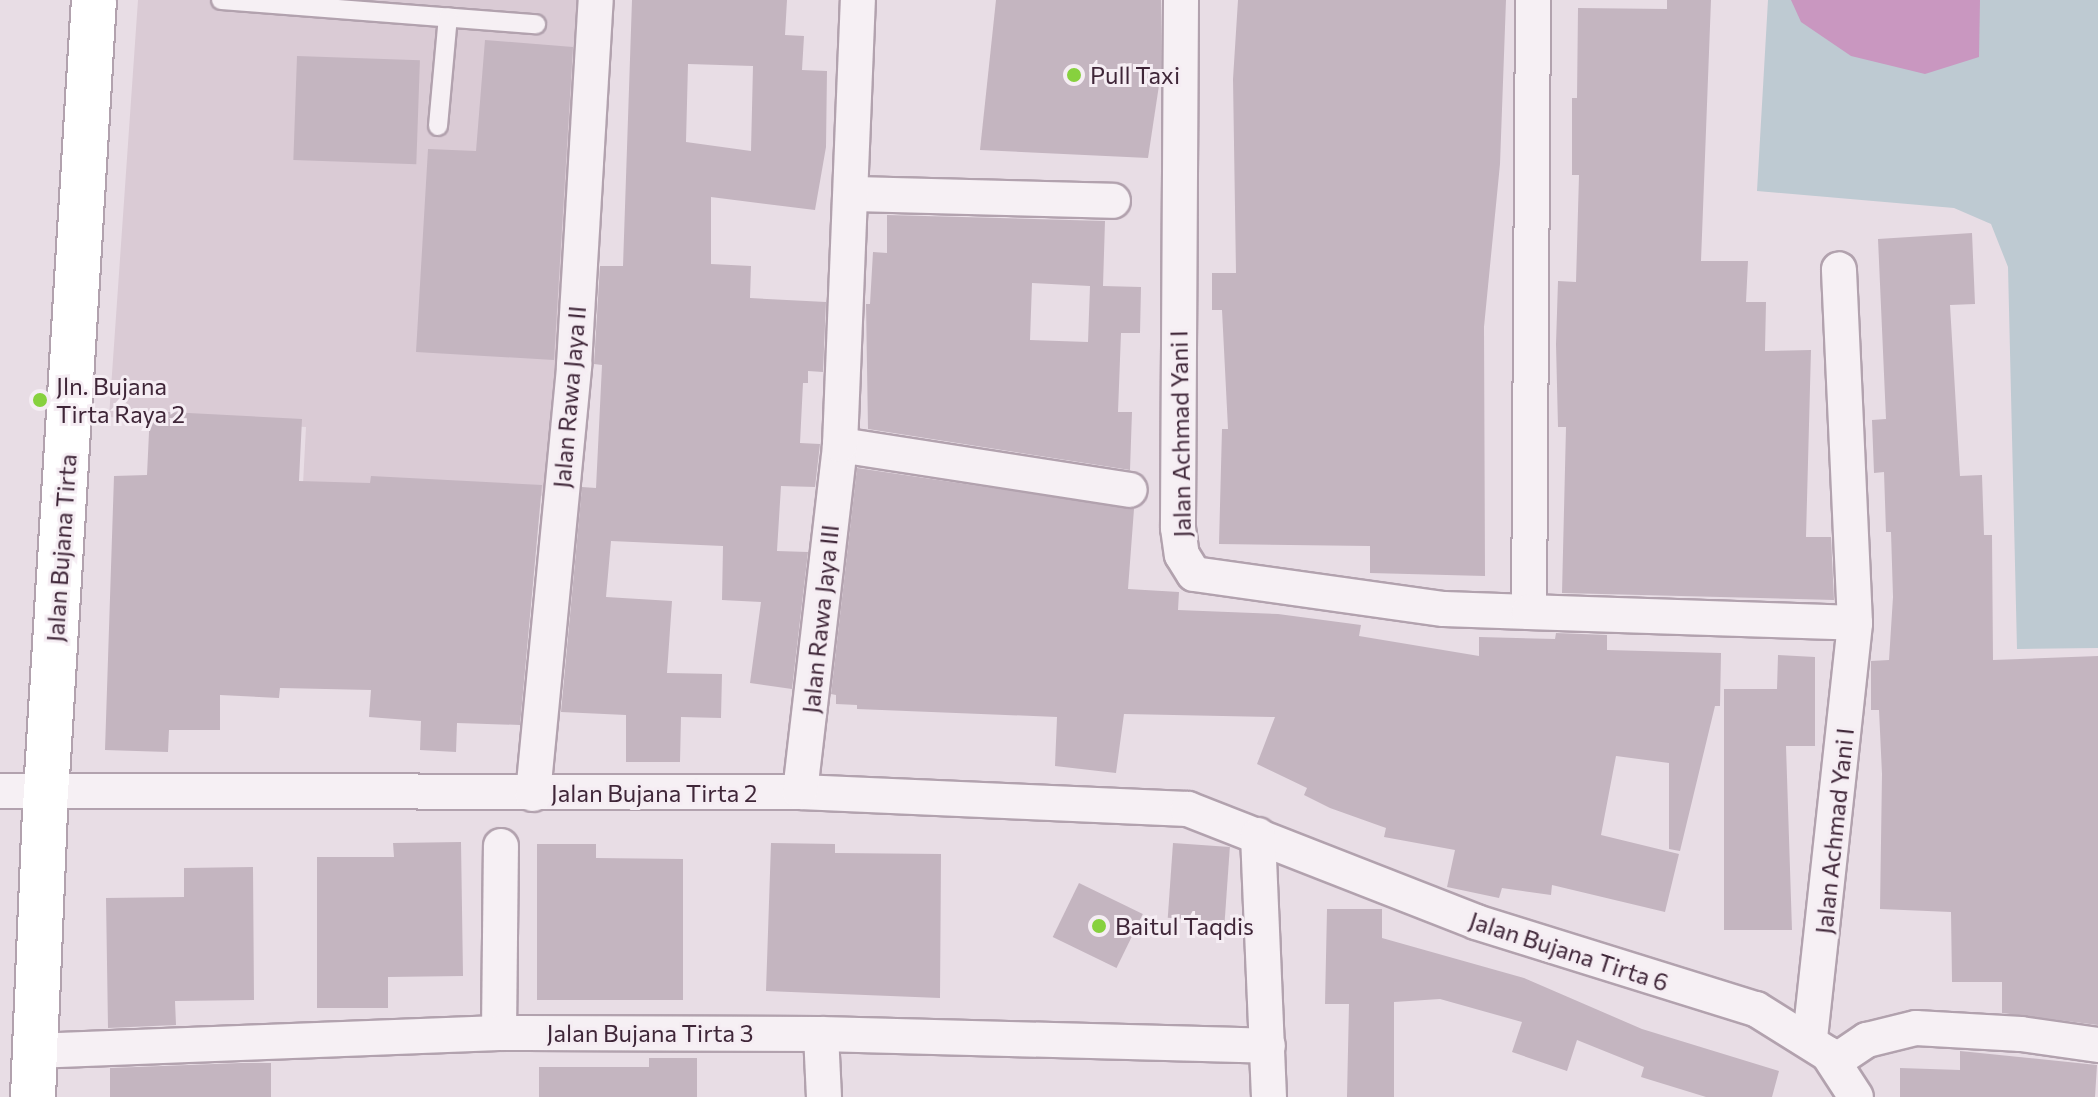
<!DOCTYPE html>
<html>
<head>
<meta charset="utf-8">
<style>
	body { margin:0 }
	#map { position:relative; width:2098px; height:1097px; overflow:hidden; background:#e8dde5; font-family:Commissioner,sans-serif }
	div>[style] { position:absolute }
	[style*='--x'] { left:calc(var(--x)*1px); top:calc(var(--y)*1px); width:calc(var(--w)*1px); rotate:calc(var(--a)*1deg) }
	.built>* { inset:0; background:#dacbd5 }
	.green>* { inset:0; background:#becad2 }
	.water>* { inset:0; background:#c997c0 }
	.building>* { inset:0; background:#c4b5c0; transform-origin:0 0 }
	.roads { filter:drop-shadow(2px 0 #b2a2ae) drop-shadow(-2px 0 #b2a2ae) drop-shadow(0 2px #b2a2ae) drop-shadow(0 -2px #b2a2ae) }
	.lane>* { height:18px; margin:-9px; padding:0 9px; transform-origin:9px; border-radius:9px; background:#f6f0f4 }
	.street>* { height:34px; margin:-17px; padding:0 17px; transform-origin:17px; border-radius:17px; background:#f6f0f4 }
	.secondary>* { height:44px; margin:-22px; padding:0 22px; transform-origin:22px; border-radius:22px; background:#fff }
	.dots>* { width:22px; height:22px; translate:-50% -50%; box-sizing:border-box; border:4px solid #f5edf3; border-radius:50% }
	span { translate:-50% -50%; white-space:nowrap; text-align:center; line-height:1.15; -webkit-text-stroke:6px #f5edf3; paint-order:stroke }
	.poi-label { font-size:24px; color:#3f2638 }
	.left { translate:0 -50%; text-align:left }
	.street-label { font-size:24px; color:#3f2638 }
</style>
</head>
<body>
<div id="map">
	<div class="built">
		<div style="clip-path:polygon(138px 0,582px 0,547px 496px,303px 484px,306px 427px,109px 417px)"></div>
	</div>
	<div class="green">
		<div style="clip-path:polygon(1768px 0,2098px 0,2098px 648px,2017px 649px,2008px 267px,1991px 224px,1954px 208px,1757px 191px)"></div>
	</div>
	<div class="water">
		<div style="clip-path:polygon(1791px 0,1980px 0,1979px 57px,1925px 74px,1851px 56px,1801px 22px)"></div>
	</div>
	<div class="building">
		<div style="clip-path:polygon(evenodd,632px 0,787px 0,785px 35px,804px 36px,802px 70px,827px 71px,826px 147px,815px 210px,711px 197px,711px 264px,751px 266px,750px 298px,826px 302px,823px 372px,808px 371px,808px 383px,803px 383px,800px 443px,820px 444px,815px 487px,781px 486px,777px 551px,808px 552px,792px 689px,750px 683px,761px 602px,722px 600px,723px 546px,611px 541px,606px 597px,672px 601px,667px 673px,722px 674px,721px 718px,681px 717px,680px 762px,626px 762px,626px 715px,561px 712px,582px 487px,596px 488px,602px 365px,594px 364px,600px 266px,623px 266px,632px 0,688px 64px,753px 66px,751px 151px,686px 142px,688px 64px)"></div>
		<div style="clip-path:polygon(996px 0,1161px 0,1161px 72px,1148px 158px,980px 150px)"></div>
		<div style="clip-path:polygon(1238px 0,1506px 0,1500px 164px,1484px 327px,1485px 576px,1370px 573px,1370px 546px,1219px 544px,1222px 429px,1228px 429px,1222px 310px,1212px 310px,1212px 273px,1236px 273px,1233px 79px)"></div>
		<div style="clip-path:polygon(1667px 0,1711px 0,1701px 261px,1748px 261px,1746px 302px,1766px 302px,1765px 351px,1811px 350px,1806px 537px,1831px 537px,1834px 600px,1562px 593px,1566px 427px,1558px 427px,1556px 344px,1558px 281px,1576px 282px,1579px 175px,1572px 175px,1572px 98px,1577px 98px,1578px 8px,1667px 9px)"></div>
		<div style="clip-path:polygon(485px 40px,573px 47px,554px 360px,416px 352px,428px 149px,476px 151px)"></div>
		<div style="left:297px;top:56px;width:123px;height:104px;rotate:2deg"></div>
		<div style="clip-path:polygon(evenodd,887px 215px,1105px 221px,1103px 286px,1141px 287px,1140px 333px,1121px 333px,1118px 412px,1132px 412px,1130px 470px,868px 429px,866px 304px,870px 304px,873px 252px,887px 253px,887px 215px,1032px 283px,1090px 286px,1088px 342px,1030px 340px,1032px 283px)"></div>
		<div style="clip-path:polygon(1972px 233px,1975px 304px,1950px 305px,1960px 476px,1982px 475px,1984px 535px,1992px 535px,1993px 660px,2098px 656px,2098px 1025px,2002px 1013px,2002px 982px,1952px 982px,1951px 912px,1880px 909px,1882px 774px,1879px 710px,1871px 710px,1871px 661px,1889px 660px,1893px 597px,1891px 532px,1886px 532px,1884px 472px,1874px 473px,1872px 420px,1886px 419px,1878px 239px)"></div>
		<div style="clip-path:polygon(150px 411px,302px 419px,299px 481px,370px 483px,371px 476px,542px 485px,520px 725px,457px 723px,456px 752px,420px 750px,421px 721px,369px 717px,371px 690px,280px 688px,279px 698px,220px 695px,220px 730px,169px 730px,168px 752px,105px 750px,114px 476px,147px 475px)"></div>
		<div style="clip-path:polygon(857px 468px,1134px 509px,1128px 589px,1179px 592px,1178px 610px,1278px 614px,1361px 625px,1359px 636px,1479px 656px,1479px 637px,1555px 639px,1556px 633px,1607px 635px,1607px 650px,1721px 653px,1720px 706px,1715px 706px,1680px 851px,1669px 849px,1669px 763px,1616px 756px,1601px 835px,1679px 854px,1665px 912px,1552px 885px,1551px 895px,1502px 888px,1499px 898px,1447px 887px,1455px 850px,1384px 837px,1386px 828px,1330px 808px,1304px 795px,1307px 788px,1257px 764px,1275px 717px,1124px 714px,1116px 773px,1055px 766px,1057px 717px,857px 709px,857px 705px,836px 704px,836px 695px,831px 694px)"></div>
		<div style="clip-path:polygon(1778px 655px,1815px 657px,1815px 746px,1786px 746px,1792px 930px,1724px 930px,1724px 689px,1777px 689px)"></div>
		<div style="clip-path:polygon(461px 842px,463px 976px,388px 977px,388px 1008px,317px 1008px,317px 857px,394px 857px,393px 843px)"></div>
		<div style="clip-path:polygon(771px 843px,835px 844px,835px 853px,941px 854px,940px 998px,766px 991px)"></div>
		<div style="left:1173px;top:843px;width:57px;height:75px;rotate:4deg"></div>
		<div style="clip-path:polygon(537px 844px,596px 844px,596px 858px,683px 859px,683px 1000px,537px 1000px)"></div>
		<div style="clip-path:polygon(253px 867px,254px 1000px,175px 1001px,176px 1025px,108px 1028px,106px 898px,184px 897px,184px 868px)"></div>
		<div style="left:1079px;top:883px;width:71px;height:60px;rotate:26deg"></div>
		<div style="clip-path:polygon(1327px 909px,1382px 909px,1382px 938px,1524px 978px,1642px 1029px,1779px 1071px,1772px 1097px,1706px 1097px,1641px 1077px,1644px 1067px,1577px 1040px,1567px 1071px,1512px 1052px,1522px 1022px,1440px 999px,1394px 1002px,1394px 1097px,1347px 1097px,1349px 1004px,1325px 1004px)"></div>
		<div style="clip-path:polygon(1960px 1051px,2097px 1065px,2095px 1097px,1900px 1097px,1900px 1068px,1960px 1070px)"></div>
		<div style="clip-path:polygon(649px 1058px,697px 1058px,697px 1097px,539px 1097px,539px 1067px,649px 1067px)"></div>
		<div style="clip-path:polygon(241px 1063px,271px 1063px,271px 1097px,110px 1097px,110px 1068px)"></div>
	</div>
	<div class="roads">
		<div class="lane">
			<div style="--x:221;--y:0;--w:316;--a:4.4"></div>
			<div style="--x:438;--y:126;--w:109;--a:-84.8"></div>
		</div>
		<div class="street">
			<div style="--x:1181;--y:0;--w:528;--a:90.33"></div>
			<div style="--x:1178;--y:528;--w:27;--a:82"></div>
			<div style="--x:1182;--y:555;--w:22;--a:58"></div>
			<div style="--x:1194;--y:574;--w:252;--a:8"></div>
			<div style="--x:1444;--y:609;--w:85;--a:2"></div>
			<div style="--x:1533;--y:0;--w:612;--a:90.37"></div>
			<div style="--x:1529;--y:612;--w:326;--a:1.9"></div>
			<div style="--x:853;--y:194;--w:260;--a:1.5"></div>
			<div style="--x:840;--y:445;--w:293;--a:8.8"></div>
			<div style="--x:0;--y:791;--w:800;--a:0.07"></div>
			<div style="--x:800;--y:792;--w:388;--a:2.5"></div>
			<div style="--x:1188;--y:809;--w:309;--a:21.4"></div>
			<div style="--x:1476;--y:922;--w:293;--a:17.3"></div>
			<div style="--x:1756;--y:1009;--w:85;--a:32"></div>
			<div style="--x:1828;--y:1054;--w:51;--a:56.9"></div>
			<div style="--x:800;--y:792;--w:349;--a:-83.4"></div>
			<div style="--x:840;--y:445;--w:445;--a:-87.7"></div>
			<div style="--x:533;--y:794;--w:431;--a:-84.5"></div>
			<div style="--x:574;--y:365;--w:366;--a:-86.6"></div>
			<div style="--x:1258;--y:835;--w:262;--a:87.6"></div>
			<div style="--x:499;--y:1033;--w:187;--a:-89.4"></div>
			<div style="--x:821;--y:1034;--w:63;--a:87.3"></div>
			<div style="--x:1810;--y:1038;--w:417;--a:-83.8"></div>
			<div style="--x:1855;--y:623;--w:354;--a:-92.6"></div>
			<div style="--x:33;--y:1051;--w:466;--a:-2.2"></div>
			<div style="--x:499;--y:1033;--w:322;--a:0.2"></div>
			<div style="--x:821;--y:1034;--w:447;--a:1.5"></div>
			<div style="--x:1834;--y:1062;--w:40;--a:-34"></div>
			<div style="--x:1867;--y:1040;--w:50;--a:-13.8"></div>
			<div style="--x:1916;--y:1028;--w:105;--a:3.3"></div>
			<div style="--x:2021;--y:1034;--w:78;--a:8.1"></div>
		</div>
		<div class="secondary">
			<div style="--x:33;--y:1097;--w:304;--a:-87.6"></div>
			<div style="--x:46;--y:793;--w:794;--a:-86.54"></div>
		</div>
	</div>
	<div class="dots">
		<div style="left:1074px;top:75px;background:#87d13e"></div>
		<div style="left:40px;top:400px;background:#87d13e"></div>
		<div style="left:1099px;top:926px;background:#87d13e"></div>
	</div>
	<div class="poi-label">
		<span class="left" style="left:1090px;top:75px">Pull Taxi</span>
		<span class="left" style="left:56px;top:400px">Jln. Bujana<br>Tirta Raya 2</span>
		<span class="left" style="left:1115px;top:926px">Baitul Taqdis</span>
	</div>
	<div class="street-label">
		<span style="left:569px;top:397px;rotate:-85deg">Jalan Rawa Jaya II</span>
		<span style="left:1180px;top:434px;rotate:-91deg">Jalan Achmad Yani I</span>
		<span style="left:61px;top:548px;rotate:-86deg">Jalan Bujana Tirta</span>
		<span style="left:820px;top:619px;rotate:-84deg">Jalan Rawa Jaya III</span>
		<span style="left:654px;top:793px">Jalan Bujana Tirta 2</span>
		<span style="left:1834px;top:831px;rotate:-84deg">Jalan Achmad Yani I</span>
		<span style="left:1569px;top:951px;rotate:18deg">Jalan Bujana Tirta 6</span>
		<span style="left:650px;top:1033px">Jalan Bujana Tirta 3</span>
	</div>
</div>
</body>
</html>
